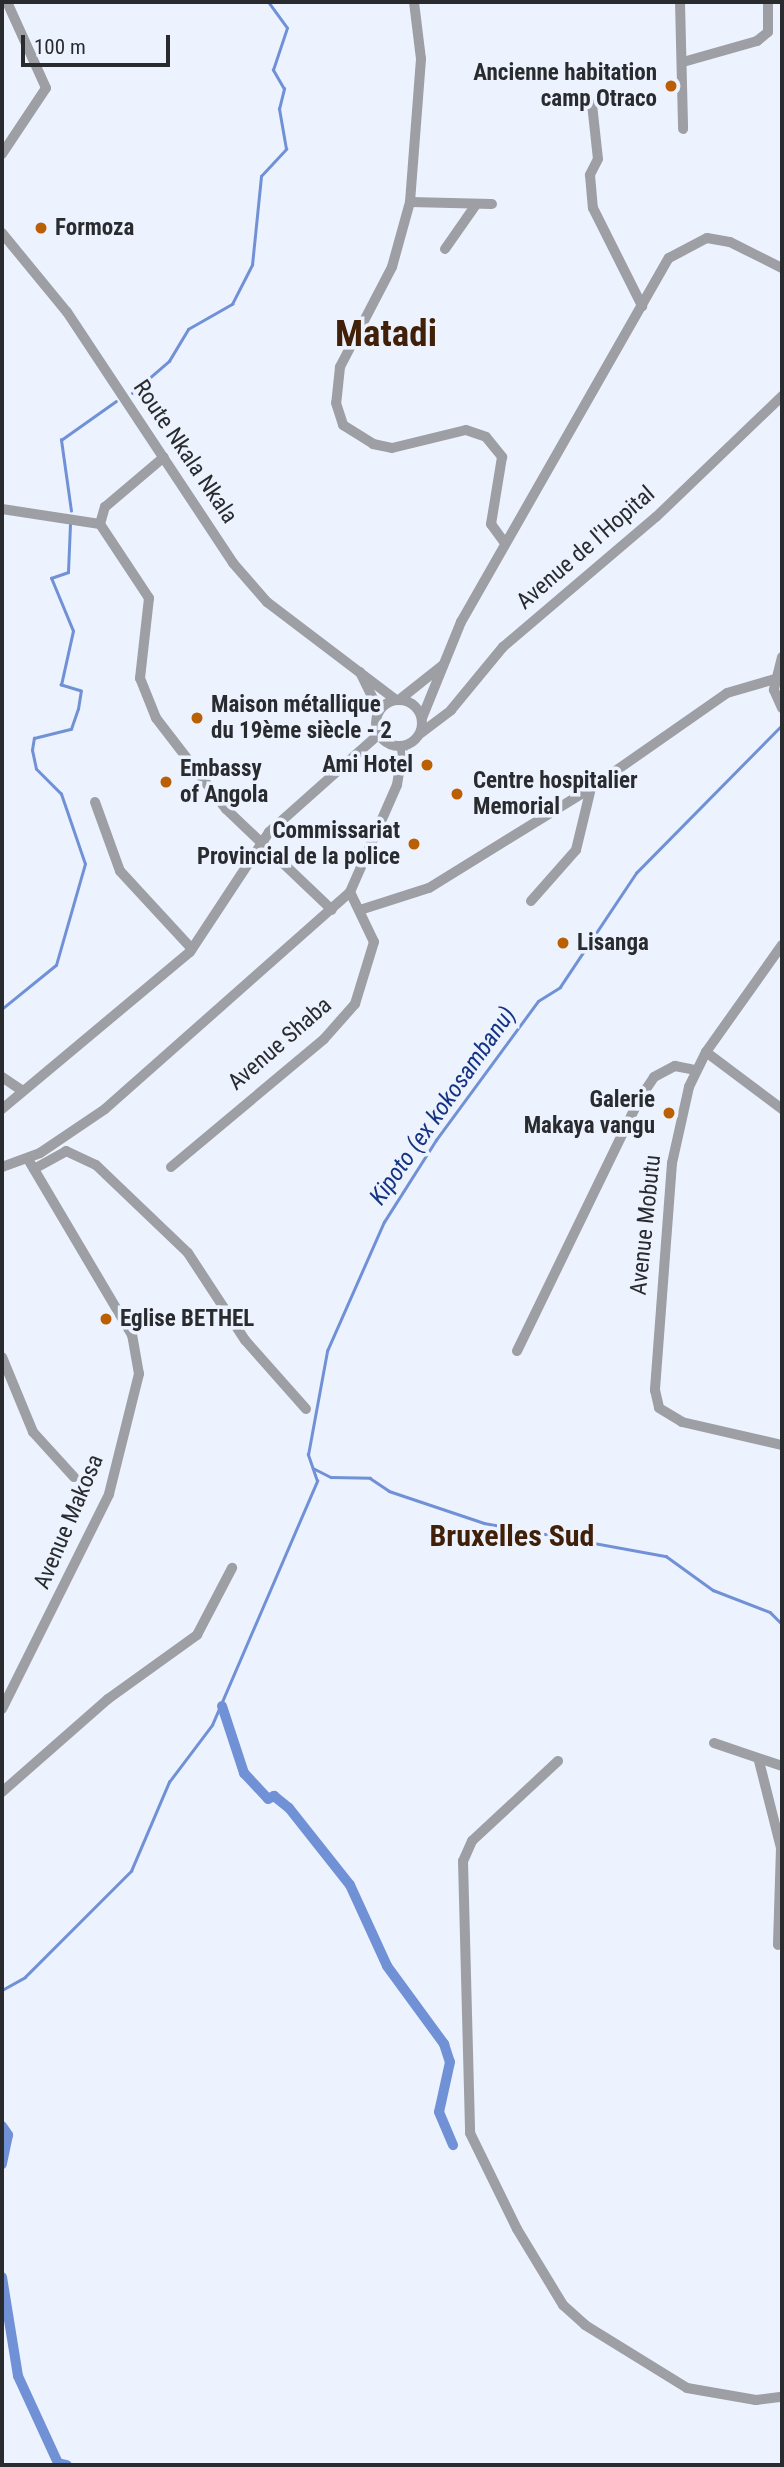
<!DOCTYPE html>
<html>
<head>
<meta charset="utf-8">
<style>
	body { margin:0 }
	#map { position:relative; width:784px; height:2467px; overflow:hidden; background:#edf3fe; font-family:"Roboto Condensed",sans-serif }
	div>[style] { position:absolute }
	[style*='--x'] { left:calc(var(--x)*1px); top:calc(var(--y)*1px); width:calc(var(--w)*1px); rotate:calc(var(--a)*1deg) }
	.stream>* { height:2.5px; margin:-1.25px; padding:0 1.25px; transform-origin:1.25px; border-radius:1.25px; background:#7191d7 }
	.canal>* { height:10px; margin:-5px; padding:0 5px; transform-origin:5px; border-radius:5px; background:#7191d7 }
	.minor>* { height:10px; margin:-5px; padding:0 5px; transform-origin:5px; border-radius:5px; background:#9d9fa4 }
	.minor>.ring { margin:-5px; padding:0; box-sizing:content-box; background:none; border:10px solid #9d9fa4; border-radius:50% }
	.dots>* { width:19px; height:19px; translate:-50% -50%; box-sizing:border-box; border:4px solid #edf3fe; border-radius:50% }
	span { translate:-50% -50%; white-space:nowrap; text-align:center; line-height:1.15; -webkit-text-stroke:7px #edf3fe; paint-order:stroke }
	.poi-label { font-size:23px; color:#292b2f; font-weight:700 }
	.right { translate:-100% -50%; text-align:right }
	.left { translate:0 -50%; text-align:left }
	.street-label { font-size:23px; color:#292b2f }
	.water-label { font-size:24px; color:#153384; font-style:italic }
	.district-label { font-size:30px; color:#402008; font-weight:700 }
	.town-label { font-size:37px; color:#402008; font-weight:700 }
	.frame { position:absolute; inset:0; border:4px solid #292b2f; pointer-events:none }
	.scale { position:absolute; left:21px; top:35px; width:149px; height:32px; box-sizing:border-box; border:4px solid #292b2f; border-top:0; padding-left:9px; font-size:21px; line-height:24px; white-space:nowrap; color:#292b2f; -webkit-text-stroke:5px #edf3fe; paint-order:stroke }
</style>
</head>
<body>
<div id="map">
	<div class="stream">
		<div style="--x:132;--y:393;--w:49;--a:-40.9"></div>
		<div style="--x:169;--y:361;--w:37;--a:-59"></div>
		<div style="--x:188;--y:329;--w:51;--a:-29.6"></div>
		<div style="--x:232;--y:304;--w:44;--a:-62.9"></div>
		<div style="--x:252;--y:265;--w:89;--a:-84.2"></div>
		<div style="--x:261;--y:176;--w:37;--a:-47"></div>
		<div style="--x:286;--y:149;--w:41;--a:-99.9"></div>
		<div style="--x:279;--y:109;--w:21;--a:-76"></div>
		<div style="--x:284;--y:89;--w:22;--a:-120"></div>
		<div style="--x:273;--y:70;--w:44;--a:-71.6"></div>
		<div style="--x:287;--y:28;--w:32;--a:-126"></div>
		<div style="--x:71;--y:511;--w:72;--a:-98"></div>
		<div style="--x:61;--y:440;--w:67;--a:-35.3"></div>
		<div style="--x:3;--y:1008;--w:68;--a:-39.1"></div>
		<div style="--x:56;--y:965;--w:105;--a:-74"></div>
		<div style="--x:85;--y:864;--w:74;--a:-108.9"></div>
		<div style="--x:61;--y:794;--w:35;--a:-135"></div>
		<div style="--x:36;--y:769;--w:19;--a:-102"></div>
		<div style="--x:32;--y:750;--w:12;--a:-81"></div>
		<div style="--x:34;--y:738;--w:38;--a:-14"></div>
		<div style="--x:71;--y:729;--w:21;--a:-71"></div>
		<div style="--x:78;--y:709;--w:18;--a:-81"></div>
		<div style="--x:81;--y:691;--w:21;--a:-163"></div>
		<div style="--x:61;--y:685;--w:55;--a:-77.5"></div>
		<div style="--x:73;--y:631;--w:57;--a:-112.5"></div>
		<div style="--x:51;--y:578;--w:18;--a:-19"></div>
		<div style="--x:68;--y:572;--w:47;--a:-87.6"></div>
		<div style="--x:313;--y:1468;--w:20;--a:27"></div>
		<div style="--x:331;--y:1477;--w:39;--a:1"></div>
		<div style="--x:370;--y:1478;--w:23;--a:34"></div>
		<div style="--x:389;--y:1491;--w:100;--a:18.6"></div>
		<div style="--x:484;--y:1523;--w:185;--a:10.3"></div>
		<div style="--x:666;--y:1556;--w:58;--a:35.9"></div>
		<div style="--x:713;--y:1590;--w:61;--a:21.1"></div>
		<div style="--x:770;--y:1612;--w:17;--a:45"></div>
		<div style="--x:2;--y:1990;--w:26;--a:-29"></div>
		<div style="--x:25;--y:1977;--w:150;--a:-45"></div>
		<div style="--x:131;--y:1871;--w:97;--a:-66.9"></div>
		<div style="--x:169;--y:1782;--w:71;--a:-53"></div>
		<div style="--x:212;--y:1725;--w:266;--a:-66.7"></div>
		<div style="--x:317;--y:1481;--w:28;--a:-109"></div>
		<div style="--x:308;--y:1455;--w:106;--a:-79.6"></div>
		<div style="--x:327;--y:1351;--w:141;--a:-66.2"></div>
		<div style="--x:384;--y:1222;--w:97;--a:-57.6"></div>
		<div style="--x:436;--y:1140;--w:172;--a:-53.7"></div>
		<div style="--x:538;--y:1001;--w:26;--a:-32"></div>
		<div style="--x:560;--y:987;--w:137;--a:-56.3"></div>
		<div style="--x:636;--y:873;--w:208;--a:-45.4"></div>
	</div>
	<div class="canal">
		<div style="--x:222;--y:1706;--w:71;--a:71.8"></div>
		<div style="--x:244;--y:1773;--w:35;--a:47"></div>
		<div style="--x:268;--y:1799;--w:7;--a:-27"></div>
		<div style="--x:274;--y:1796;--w:19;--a:39"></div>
		<div style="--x:289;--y:1808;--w:98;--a:51.6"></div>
		<div style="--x:350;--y:1885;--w:89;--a:65.4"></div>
		<div style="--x:387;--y:1966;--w:97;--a:53.8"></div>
		<div style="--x:444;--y:2044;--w:19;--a:72"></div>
		<div style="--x:450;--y:2062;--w:51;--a:102.4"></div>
		<div style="--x:439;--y:2112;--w:36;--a:67"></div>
		<div style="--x:2;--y:2126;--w:11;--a:56"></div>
		<div style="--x:8;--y:2135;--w:30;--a:102"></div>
		<div style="--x:2;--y:2277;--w:100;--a:80.8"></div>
		<div style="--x:18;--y:2376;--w:96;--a:65.3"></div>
		<div style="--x:58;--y:2463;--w:9;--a:13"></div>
	</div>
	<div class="minor">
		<div style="--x:414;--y:2;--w:57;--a:83"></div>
		<div style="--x:421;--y:59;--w:143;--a:94.4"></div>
		<div style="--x:410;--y:202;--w:67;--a:105.5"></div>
		<div style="--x:392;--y:267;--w:113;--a:117.5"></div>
		<div style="--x:340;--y:367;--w:36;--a:96"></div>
		<div style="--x:336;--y:403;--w:23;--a:72"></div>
		<div style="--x:343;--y:425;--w:36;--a:32"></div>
		<div style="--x:373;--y:444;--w:19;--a:12"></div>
		<div style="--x:392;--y:448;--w:76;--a:-13.7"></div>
		<div style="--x:466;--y:430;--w:21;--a:19"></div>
		<div style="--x:486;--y:437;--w:26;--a:51"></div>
		<div style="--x:502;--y:457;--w:68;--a:99.3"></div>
		<div style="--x:491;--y:524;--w:24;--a:54"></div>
		<div style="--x:680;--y:2;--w:127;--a:88.6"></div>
		<div style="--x:683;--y:62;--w:77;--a:-15.8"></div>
		<div style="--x:757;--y:41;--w:14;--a:-39"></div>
		<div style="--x:768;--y:32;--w:30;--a:-90"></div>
		<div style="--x:592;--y:104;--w:55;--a:83.8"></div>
		<div style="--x:598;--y:159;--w:18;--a:117"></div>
		<div style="--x:590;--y:175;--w:33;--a:85"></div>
		<div style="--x:593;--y:208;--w:110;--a:63.4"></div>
		<div style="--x:2;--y:154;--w:79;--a:-56.3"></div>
		<div style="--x:46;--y:88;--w:94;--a:-114.4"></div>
		<div style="--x:410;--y:202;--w:82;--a:1.4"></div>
		<div style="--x:2;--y:233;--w:102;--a:50.6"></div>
		<div style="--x:67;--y:312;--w:301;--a:56.5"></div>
		<div style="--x:233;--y:563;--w:52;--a:48.9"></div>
		<div style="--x:267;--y:602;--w:162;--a:37.2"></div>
		<div style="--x:445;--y:249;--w:52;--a:-55.1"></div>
		<div style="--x:2;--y:509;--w:99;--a:8.7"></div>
		<div style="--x:100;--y:524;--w:89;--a:56.5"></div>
		<div style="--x:149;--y:598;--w:81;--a:96.4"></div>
		<div style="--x:140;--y:678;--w:43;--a:68.2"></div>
		<div style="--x:156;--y:718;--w:115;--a:52.4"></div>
		<div style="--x:226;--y:809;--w:146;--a:43.6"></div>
		<div style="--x:100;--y:524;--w:18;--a:-74"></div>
		<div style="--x:105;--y:507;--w:77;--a:-40.3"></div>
		<div style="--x:782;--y:657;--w:34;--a:104"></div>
		<div style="--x:774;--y:690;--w:20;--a:66"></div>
		<div style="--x:360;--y:672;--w:43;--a:64"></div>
		<div class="ring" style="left:376px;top:700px;width:36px;height:36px"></div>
		<div style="--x:399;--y:700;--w:56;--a:-38.5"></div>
		<div style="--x:422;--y:718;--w:104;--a:-67.9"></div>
		<div style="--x:461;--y:622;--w:419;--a:-60.3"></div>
		<div style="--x:669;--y:258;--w:43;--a:-27.8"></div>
		<div style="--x:707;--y:238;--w:23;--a:10"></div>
		<div style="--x:730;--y:242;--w:58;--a:26.6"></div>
		<div style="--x:421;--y:733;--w:38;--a:-37"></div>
		<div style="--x:451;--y:710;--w:82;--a:-50.5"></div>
		<div style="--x:503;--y:647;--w:201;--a:-40.4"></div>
		<div style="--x:656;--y:517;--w:175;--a:-43.8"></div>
		<div style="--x:95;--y:802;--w:73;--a:70.1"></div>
		<div style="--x:120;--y:871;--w:106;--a:47.3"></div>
		<div style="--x:531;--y:901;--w:68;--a:-48.6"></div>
		<div style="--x:576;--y:850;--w:64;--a:-76.4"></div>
		<div style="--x:360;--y:910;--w:72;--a:-17.7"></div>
		<div style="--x:429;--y:888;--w:190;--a:-31.7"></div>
		<div style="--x:591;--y:788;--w:166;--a:-34.9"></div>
		<div style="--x:727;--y:693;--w:50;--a:-16.3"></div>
		<div style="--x:782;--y:945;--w:131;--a:125.4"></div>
		<div style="--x:706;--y:1052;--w:39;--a:116"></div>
		<div style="--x:689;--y:1087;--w:78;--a:102.6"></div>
		<div style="--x:672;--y:1163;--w:228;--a:94.3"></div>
		<div style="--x:655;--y:1390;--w:18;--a:77"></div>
		<div style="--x:659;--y:1408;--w:27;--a:31"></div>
		<div style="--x:682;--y:1422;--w:103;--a:13"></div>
		<div style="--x:706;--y:1052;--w:95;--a:36.9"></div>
		<div style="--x:2;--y:1077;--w:25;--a:34"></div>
		<div style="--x:2;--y:1109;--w:245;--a:-39.9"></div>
		<div style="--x:190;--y:952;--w:144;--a:-56.6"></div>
		<div style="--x:269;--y:832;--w:147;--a:-41.7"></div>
		<div style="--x:2;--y:1167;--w:40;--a:-20.2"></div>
		<div style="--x:40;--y:1153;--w:78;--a:-34.1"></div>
		<div style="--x:105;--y:1109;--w:327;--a:-41.5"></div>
		<div style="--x:350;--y:892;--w:117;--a:-66.3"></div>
		<div style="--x:397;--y:785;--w:39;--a:-81"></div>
		<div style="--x:171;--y:1167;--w:199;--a:-39.9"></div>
		<div style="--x:324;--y:1039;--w:47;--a:-48.5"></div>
		<div style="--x:355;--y:1004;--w:65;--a:-73"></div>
		<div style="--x:374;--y:942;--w:55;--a:-115.6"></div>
		<div style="--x:34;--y:1169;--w:37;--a:-29"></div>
		<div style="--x:66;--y:1151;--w:33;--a:25"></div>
		<div style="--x:96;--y:1165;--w:127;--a:43.7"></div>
		<div style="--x:188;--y:1253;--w:104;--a:56.8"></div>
		<div style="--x:245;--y:1340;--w:92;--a:48.5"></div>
		<div style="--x:517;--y:1351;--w:281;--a:-64.1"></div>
		<div style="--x:640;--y:1098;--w:25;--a:-56"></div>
		<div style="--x:654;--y:1077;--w:24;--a:-28"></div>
		<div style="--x:675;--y:1066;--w:20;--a:11"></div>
		<div style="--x:2;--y:1357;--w:81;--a:67.5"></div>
		<div style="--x:33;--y:1432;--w:61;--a:47.7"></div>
		<div style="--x:2;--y:1709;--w:240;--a:-63.5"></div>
		<div style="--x:109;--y:1494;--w:124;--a:-76"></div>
		<div style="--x:139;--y:1374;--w:40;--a:-100"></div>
		<div style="--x:132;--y:1335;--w:204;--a:-120.6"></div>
		<div style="--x:714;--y:1743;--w:72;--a:18.7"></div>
		<div style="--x:558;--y:1761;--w:117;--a:137.1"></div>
		<div style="--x:472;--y:1841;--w:22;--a:114"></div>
		<div style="--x:463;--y:1861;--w:272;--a:88.5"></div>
		<div style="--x:470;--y:2133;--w:107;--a:63.9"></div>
		<div style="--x:517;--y:2229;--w:89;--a:58.8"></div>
		<div style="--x:563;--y:2305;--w:30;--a:42"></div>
		<div style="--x:585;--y:2325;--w:120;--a:31.7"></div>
		<div style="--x:687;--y:2388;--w:70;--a:9.9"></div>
		<div style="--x:756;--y:2400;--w:26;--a:-7"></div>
		<div style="--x:759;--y:1761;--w:90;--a:75.8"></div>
		<div style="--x:781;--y:1848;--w:97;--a:91.8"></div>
		<div style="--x:2;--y:1792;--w:141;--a:-41.3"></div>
		<div style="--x:108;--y:1699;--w:110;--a:-35.7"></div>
		<div style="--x:197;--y:1635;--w:76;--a:-62.4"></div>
	</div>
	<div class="dots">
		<div style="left:671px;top:86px;background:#ba5f04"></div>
		<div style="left:41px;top:228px;background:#ba5f04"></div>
		<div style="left:197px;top:718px;background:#ba5f04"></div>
		<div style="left:427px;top:765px;background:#ba5f04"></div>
		<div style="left:166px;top:782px;background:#ba5f04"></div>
		<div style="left:457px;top:794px;background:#ba5f04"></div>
		<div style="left:414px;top:844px;background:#ba5f04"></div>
		<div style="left:563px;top:943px;background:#ba5f04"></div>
		<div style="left:669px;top:1113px;background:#ba5f04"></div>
		<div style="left:106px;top:1319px;background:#ba5f04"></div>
	</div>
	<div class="poi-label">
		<span class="right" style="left:657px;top:86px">Ancienne habitation<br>camp Otraco</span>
		<span class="left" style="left:55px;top:228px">Formoza</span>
		<span class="left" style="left:211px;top:718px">Maison métallique<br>du 19ème siècle - 2</span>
		<span class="right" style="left:413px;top:765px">Ami Hotel</span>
		<span class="left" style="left:180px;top:782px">Embassy<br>of Angola</span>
		<span class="left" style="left:473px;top:794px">Centre hospitalier<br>Memorial</span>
		<span class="right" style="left:400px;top:844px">Commissariat<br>Provincial de la police</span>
		<span class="left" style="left:577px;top:943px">Lisanga</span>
		<span class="right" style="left:655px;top:1113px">Galerie<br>Makaya vangu</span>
		<span class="left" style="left:120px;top:1319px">Eglise BETHEL</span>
	</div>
	<div class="street-label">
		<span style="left:185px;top:452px;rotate:56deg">Route Nkala Nkala</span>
		<span style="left:586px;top:548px;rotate:-41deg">Avenue de l'Hopital</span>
		<span style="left:280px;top:1044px;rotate:-41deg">Avenue Shaba</span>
		<span style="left:646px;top:1225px;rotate:-84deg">Avenue Mobutu</span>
		<span style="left:69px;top:1522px;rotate:-67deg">Avenue Makosa</span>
	</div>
	<div class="water-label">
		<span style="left:443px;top:1106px;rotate:-55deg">Kipoto (ex kokosambanu)</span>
	</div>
	<div class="district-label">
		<span style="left:512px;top:1536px">Bruxelles Sud</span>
	</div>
	<div class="town-label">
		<span style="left:386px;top:334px">Matadi</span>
	</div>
	<div class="frame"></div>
	<div class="scale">100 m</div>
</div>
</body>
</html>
